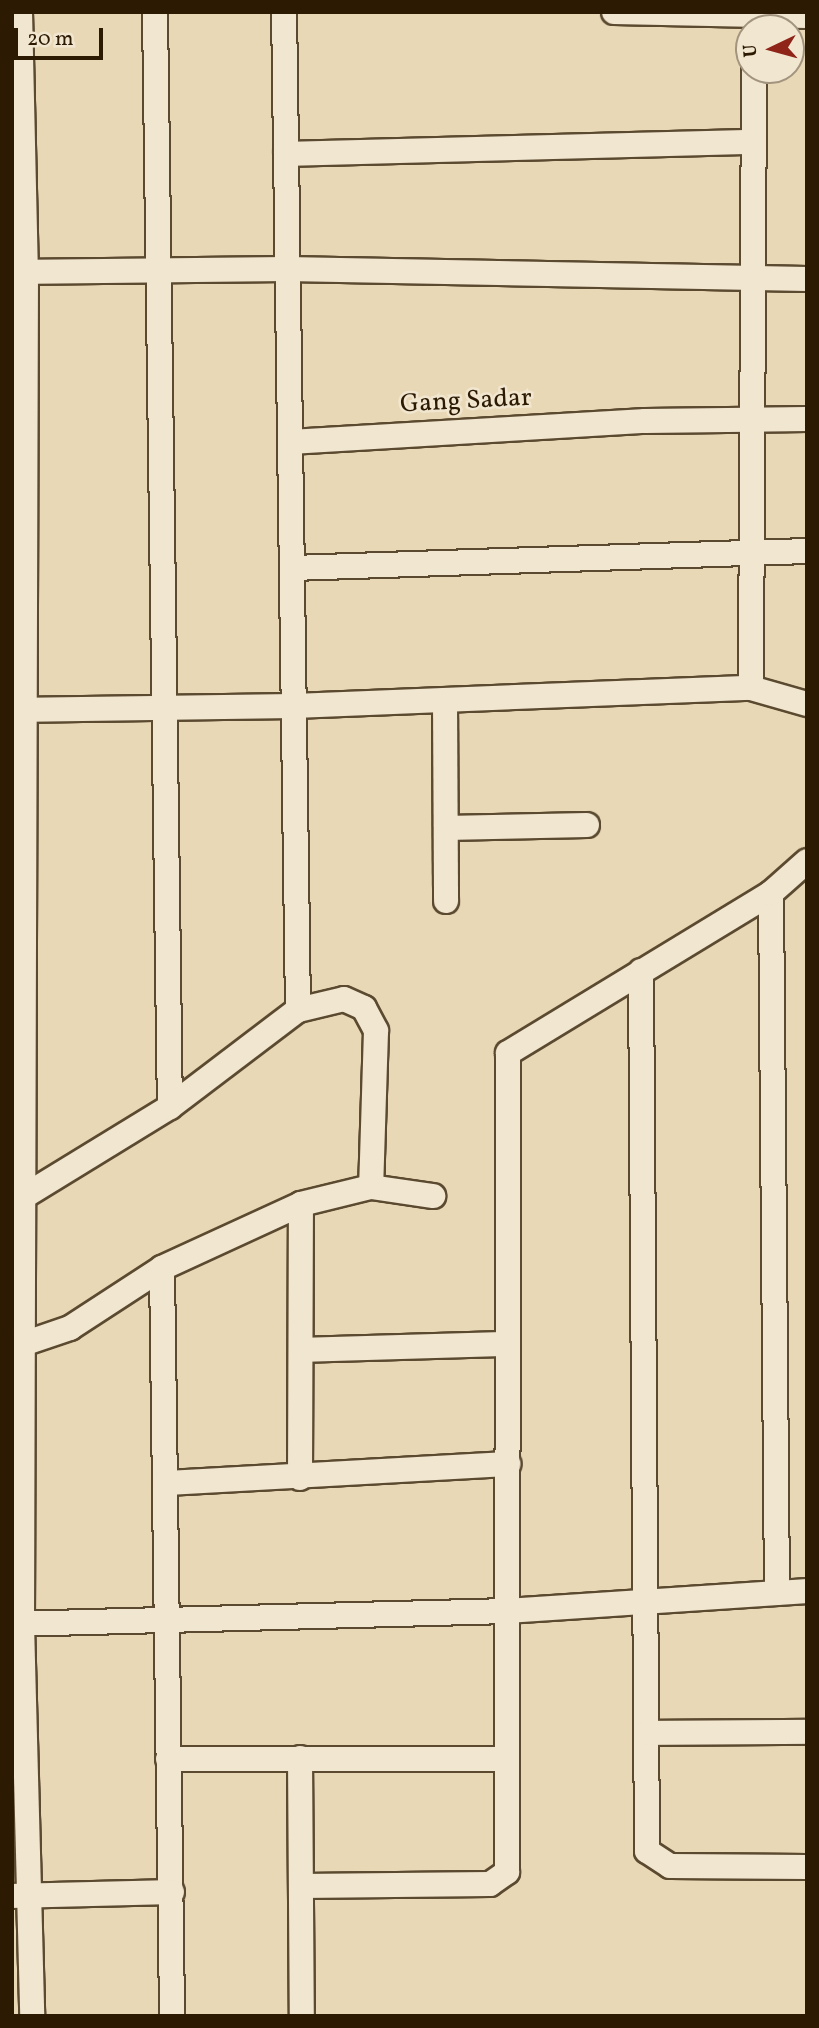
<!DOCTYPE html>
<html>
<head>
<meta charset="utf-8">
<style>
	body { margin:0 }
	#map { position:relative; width:819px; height:2028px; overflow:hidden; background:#e9d8b6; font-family:Vollkorn,serif }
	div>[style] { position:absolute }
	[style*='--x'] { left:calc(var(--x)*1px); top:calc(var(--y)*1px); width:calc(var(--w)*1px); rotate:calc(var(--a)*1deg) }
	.roads { filter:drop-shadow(2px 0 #5b4a30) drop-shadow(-2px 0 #5b4a30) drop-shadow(0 2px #5b4a30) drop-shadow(0 -2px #5b4a30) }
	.street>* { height:24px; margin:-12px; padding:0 12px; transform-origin:12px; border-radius:12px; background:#f1e6d0 }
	span { translate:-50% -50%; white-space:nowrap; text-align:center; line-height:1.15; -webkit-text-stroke:5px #f1e6d0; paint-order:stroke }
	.street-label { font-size:26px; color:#2c1a03 }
	.frame { position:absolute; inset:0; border:14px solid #2c1a03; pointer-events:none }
	.north { position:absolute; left:735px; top:14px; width:70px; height:70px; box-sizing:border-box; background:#f1e6d0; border:2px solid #a2947e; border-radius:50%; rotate:265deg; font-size:19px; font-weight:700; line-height:28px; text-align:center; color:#2c1a03 }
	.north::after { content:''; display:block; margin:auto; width:24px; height:32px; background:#8f2418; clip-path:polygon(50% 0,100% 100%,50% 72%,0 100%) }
	.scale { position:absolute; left:14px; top:28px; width:89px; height:32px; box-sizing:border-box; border:4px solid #2c1a03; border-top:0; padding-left:9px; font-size:21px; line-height:24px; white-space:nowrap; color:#2c1a03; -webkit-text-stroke:5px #f1e6d0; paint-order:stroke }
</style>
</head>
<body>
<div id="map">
	<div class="roads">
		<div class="street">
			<div style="--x:20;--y:12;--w:259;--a:88.7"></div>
			<div style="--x:26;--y:271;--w:1353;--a:90.17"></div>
			<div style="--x:22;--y:1624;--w:392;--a:88.5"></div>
			<div style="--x:155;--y:12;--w:1095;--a:89.22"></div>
			<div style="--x:614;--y:12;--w:193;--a:1.2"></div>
			<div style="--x:754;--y:70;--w:618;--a:90.28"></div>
			<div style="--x:751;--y:688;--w:58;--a:15.9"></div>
			<div style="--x:286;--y:154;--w:467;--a:-1.5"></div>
			<div style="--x:12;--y:272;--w:275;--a:-0.6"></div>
			<div style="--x:287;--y:269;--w:520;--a:1.1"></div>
			<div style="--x:290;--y:442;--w:356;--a:-3.4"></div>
			<div style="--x:645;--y:421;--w:162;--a:-0.7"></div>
			<div style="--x:292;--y:568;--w:515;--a:-1.89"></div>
			<div style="--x:445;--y:700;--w:201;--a:89.7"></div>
			<div style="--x:12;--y:710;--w:282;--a:-0.8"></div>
			<div style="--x:294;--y:706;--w:457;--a:-2.3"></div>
			<div style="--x:446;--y:828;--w:141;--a:-1.2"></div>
			<div style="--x:771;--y:893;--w:700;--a:89.51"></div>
			<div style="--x:641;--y:971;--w:880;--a:89.61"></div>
			<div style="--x:647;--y:1851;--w:27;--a:33"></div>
			<div style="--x:670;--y:1866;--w:137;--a:0.4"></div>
			<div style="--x:298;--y:1010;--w:47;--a:-13.4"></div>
			<div style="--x:344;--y:999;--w:22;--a:24"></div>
			<div style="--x:364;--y:1008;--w:26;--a:62"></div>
			<div style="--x:376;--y:1031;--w:156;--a:91.8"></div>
			<div style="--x:23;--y:1197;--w:172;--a:-31.5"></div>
			<div style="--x:170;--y:1107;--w:161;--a:-37.2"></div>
			<div style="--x:298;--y:1010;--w:998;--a:-90.8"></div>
			<div style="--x:162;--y:1268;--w:748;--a:89.23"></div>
			<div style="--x:23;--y:1344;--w:50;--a:-18.8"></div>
			<div style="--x:70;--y:1328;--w:110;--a:-33.1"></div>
			<div style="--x:162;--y:1268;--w:153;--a:-24.7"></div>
			<div style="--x:301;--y:1204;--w:72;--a:-13.7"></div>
			<div style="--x:371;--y:1187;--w:63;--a:8.3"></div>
			<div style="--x:302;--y:1350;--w:206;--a:-1.7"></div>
			<div style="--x:300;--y:1478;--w:274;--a:-89.8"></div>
			<div style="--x:166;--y:1483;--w:343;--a:-3.2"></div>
			<div style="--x:12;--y:1624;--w:495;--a:-1.5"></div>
			<div style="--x:507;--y:1611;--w:301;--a:-3.8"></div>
			<div style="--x:648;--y:1733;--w:159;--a:-0.4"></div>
			<div style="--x:300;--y:1758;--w:258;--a:89.6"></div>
			<div style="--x:168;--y:1759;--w:339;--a:0"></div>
			<div style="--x:301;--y:1886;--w:189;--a:-0.6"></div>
			<div style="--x:490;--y:1884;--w:21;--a:-35"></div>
			<div style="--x:507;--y:1872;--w:819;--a:-89.93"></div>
			<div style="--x:508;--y:1053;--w:308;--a:-31.3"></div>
			<div style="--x:771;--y:893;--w:48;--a:-41.6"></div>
			<div style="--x:12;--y:1896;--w:160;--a:-1.4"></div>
		</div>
	</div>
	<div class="street-label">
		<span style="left:466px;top:402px;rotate:-3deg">Gang Sadar</span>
	</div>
	<div class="frame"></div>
	<div class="north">U</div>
	<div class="scale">20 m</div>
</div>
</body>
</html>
